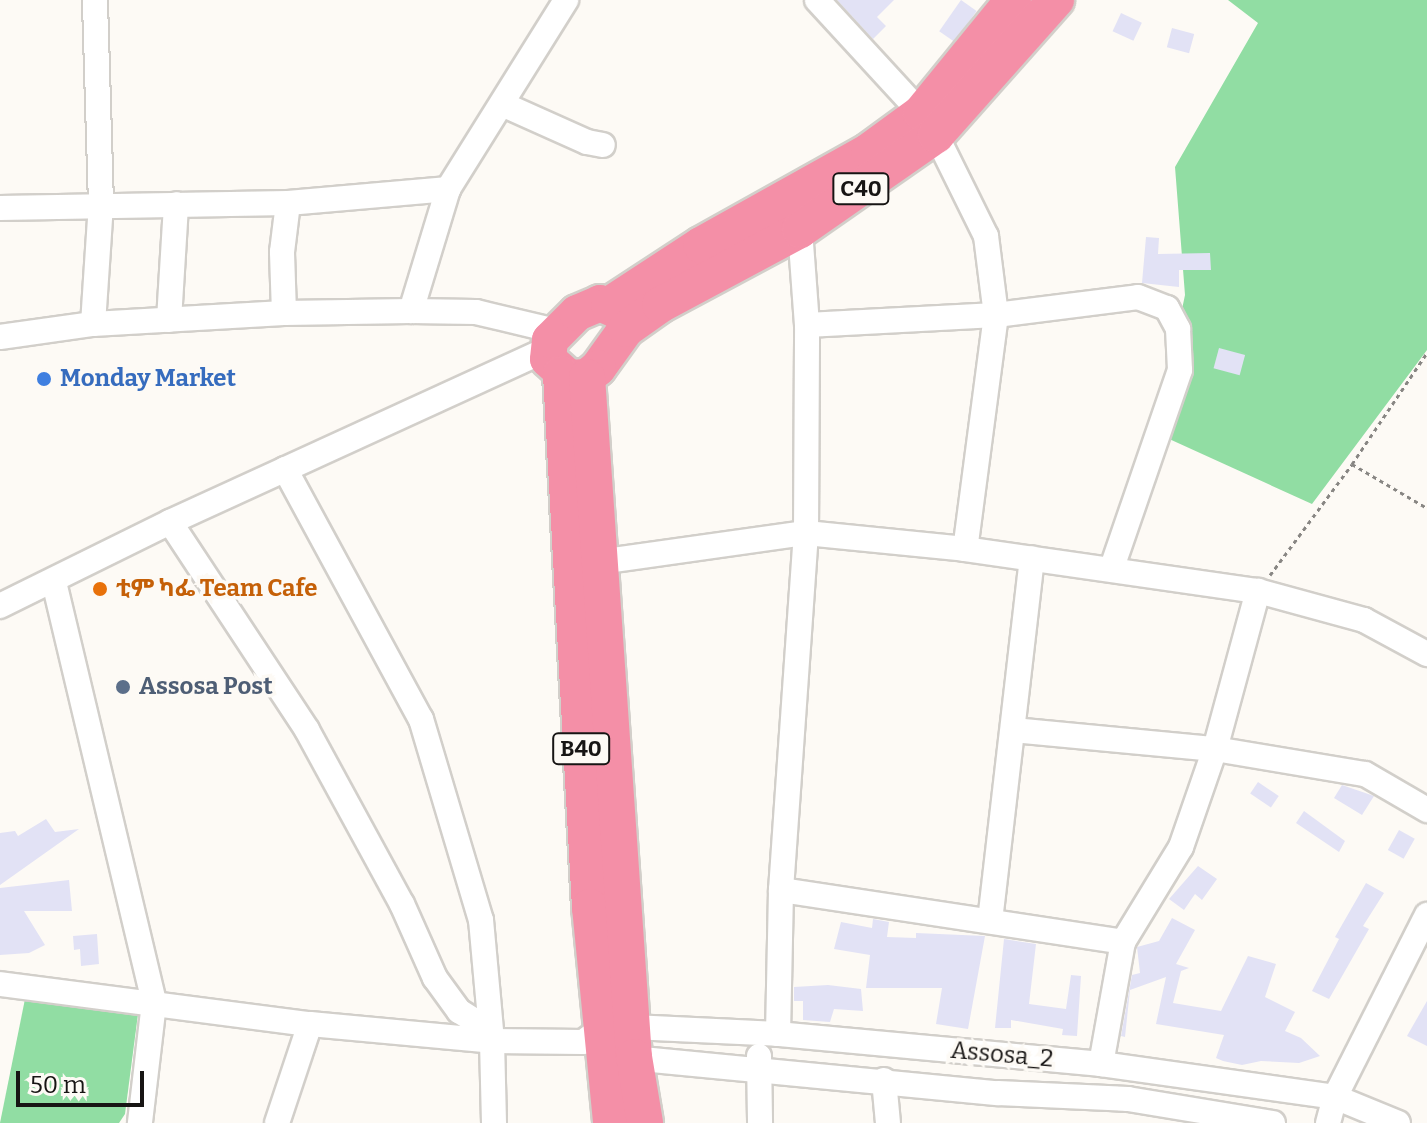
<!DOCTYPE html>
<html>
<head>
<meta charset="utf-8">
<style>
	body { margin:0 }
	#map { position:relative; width:1427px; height:1123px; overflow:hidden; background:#fdfaf5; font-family:Bitter,"Noto Sans Ethiopic",serif }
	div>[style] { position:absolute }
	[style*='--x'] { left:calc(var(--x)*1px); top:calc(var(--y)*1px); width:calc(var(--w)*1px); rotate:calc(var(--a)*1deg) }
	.green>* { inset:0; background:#91dda3 }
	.building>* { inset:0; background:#e2e2f5; transform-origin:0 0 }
	.path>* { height:3px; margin-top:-1.5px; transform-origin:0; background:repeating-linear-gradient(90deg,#888683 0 4px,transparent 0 8px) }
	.roads { filter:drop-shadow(2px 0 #d2cfca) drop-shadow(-2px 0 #d2cfca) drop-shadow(0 2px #d2cfca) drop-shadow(0 -2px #d2cfca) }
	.minor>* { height:24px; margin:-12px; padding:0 12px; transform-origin:12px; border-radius:12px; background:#fff }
	.highway>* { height:36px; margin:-18px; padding:0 18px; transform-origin:18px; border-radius:18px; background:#f48fa7 }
	.dots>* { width:22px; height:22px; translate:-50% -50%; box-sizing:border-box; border:4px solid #fdfaf5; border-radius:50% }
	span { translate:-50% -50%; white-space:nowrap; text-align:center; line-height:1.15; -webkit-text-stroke:7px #fdfaf5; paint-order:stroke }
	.shield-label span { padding:2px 6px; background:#fdfaf5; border:2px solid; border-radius:6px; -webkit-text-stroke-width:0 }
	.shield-label { font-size:22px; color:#171514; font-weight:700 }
	.shop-label { font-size:24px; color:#366cbe; font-weight:700 }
	.left { translate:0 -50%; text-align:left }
	.food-label { font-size:24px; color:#c56008; font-weight:700 }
	.service-label { font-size:24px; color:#4e5e75; font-weight:700 }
	.street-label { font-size:24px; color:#171514 }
	.scale { position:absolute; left:16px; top:1071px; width:128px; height:36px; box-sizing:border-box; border:4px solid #171514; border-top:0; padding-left:10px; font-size:24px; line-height:28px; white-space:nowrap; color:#171514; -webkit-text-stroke:6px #fdfaf5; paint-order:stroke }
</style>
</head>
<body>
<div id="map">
	<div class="green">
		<div style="clip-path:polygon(1228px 0,1427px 0,1427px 350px,1312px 504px,1156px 433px,1185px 295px,1175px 167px,1258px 23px)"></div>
		<div style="clip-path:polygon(25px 999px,138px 1014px,125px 1114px,119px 1123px,0 1123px)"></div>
	</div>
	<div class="building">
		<div style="clip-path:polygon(837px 0,894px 0,877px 17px,886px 26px,873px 39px)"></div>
		<div style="left:961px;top:0;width:19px;height:38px;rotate:35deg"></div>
		<div style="left:1121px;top:13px;width:23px;height:20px;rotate:25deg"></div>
		<div style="left:1172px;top:28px;width:23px;height:20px;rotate:15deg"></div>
		<div style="clip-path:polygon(1146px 237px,1159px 238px,1158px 254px,1210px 253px,1211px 270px,1179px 270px,1179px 287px,1142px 283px)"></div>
		<div style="left:1219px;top:348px;width:27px;height:21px;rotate:15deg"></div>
		<div style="left:1258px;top:782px;width:25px;height:14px;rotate:34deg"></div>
		<div style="clip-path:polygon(1342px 785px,1374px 796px,1362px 815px,1334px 798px)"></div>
		<div style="clip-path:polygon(1304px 811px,1345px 841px,1339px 852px,1296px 823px)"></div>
		<div style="clip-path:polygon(46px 819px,55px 832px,79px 829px,0 885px,0 833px,15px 831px,18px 836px)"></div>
		<div style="left:1399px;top:830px;width:18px;height:23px;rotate:29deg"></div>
		<div style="clip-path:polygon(1198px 866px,1217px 879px,1202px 900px,1195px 894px,1184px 910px,1169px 899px)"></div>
		<div style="clip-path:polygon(69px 880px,72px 911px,24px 911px,45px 945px,29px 953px,0 955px,0 888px)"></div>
		<div style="clip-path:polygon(1366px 883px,1384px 893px,1363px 926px,1369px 929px,1329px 999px,1312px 991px,1339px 939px,1335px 937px)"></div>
		<div style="clip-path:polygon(1172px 918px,1195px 930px,1176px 964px,1189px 968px,1181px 971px,1173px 1003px,1221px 1011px,1248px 956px,1276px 964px,1265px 997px,1295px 1012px,1285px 1031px,1301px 1038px,1320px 1056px,1299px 1063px,1261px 1061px,1242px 1065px,1223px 1061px,1216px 1058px,1224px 1035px,1156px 1024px,1166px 977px,1130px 990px,1125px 1037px,1121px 1036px,1132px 975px,1140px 973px,1137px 947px,1159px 941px)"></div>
		<div style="clip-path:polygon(873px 919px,889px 922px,887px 937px,916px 938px,916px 933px,985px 936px,968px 1029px,936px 1024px,942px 988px,866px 988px,870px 955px,834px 949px,841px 922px,872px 928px)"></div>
		<div style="clip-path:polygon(97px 934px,99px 964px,81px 966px,80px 949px,74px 950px,73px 936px)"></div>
		<div style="clip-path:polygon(1004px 939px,1036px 944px,1029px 1004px,1066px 1009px,1071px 975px,1081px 976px,1077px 1036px,1062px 1035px,1063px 1029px,1011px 1020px,1011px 1028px,995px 1028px)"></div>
		<div style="clip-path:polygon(828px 985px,861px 989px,863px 1011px,834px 1009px,830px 1022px,803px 1020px,803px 1001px,794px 1001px,794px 987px)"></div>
		<div style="clip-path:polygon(1427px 1001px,1427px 1046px,1407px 1036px)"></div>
	</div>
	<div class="path">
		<div style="--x:1352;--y:464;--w:87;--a:30.4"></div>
		<div style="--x:1270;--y:575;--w:138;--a:-53.5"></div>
		<div style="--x:1352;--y:464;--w:134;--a:-56"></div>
	</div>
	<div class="roads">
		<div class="minor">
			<div style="--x:817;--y:0;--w:154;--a:47.4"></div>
			<div style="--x:502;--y:104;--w:93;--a:24.1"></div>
			<div style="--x:587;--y:142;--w:16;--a:11"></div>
			<div style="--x:936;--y:135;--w:113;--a:63.7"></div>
			<div style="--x:986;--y:236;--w:80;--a:82.8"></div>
			<div style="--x:996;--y:315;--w:236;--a:97.5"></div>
			<div style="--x:0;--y:208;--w:288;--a:-1"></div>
			<div style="--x:288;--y:203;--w:161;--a:-5"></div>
			<div style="--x:411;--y:311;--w:127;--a:-73.1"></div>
			<div style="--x:448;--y:189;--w:223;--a:-58"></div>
			<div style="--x:284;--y:313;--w:61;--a:-91.9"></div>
			<div style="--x:282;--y:252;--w:49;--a:-83"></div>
			<div style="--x:169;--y:320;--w:116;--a:-86.5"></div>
			<div style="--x:93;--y:324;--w:120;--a:-86.2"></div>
			<div style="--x:101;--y:204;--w:204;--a:-91.7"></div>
			<div style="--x:807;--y:325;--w:189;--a:-3"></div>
			<div style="--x:996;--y:315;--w:143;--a:-7.2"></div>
			<div style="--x:1138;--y:297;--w:31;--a:21"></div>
			<div style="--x:1167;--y:308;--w:24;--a:62"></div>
			<div style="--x:1178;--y:329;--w:41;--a:87.2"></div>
			<div style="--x:1180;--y:370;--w:208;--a:109"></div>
			<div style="--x:0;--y:337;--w:94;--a:-8"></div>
			<div style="--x:93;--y:324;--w:191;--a:-3.3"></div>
			<div style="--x:284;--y:313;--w:127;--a:-0.9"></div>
			<div style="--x:411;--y:311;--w:65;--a:0.9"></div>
			<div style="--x:476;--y:312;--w:82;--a:13.4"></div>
			<div style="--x:285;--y:469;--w:285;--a:61.5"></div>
			<div style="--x:421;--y:719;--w:210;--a:73.4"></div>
			<div style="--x:481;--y:920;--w:121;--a:84.8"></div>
			<div style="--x:492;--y:1041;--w:82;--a:88.6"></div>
			<div style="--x:170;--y:522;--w:249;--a:56.6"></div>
			<div style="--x:307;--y:730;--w:198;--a:61.4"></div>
			<div style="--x:402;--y:904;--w:81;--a:66"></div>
			<div style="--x:435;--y:978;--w:41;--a:54"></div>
			<div style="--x:459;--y:1011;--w:22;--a:32"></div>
			<div style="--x:478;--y:1023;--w:12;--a:5"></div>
			<div style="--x:585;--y:564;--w:223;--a:-8"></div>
			<div style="--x:806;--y:533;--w:160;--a:5.7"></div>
			<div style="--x:965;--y:549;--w:296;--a:8.2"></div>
			<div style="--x:1258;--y:591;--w:110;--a:15.3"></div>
			<div style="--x:1364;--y:620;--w:72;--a:28.4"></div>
			<div style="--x:54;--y:582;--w:433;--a:76.6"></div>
			<div style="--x:154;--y:1003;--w:121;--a:96.7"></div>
			<div style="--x:0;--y:606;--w:190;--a:-26.3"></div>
			<div style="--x:170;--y:522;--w:415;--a:-24.6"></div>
			<div style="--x:1013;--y:730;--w:203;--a:5.4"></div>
			<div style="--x:1215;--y:749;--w:152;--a:9.5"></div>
			<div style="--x:1365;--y:774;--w:72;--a:30.1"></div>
			<div style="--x:781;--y:890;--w:346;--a:8.6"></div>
			<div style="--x:1123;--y:942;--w:111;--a:-58.6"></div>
			<div style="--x:1181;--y:847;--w:104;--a:-70.9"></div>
			<div style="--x:1215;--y:749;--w:164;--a:-74.8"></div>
			<div style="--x:990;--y:921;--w:365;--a:-83.4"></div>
			<div style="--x:0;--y:984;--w:313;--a:7.4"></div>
			<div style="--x:310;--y:1024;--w:183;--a:5.3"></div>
			<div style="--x:492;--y:1041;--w:91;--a:0.6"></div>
			<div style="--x:583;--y:1042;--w:20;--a:-37"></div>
			<div style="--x:599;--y:1030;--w:33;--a:-5"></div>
			<div style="--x:632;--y:1027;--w:146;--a:2.7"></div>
			<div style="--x:778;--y:1034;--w:324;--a:5.3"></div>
			<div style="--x:1101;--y:1064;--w:236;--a:8"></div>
			<div style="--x:1335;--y:1097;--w:68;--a:22.4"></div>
			<div style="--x:778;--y:1034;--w:144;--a:-88.8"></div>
			<div style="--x:781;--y:890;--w:358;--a:-86"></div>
			<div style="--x:806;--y:533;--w:208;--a:-89.7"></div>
			<div style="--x:807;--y:325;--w:95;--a:-94.2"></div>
			<div style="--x:759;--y:1056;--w:67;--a:89.1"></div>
			<div style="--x:621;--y:1057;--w:379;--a:5.5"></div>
			<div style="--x:998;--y:1093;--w:130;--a:2.6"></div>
			<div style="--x:1128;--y:1099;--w:147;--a:9.4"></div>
			<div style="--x:1101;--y:1064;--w:124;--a:-79.8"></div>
			<div style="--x:884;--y:1080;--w:43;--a:84.7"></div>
			<div style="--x:277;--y:1123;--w:104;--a:-71.6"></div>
			<div style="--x:1328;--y:1123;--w:27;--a:-75"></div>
			<div style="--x:1335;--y:1097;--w:204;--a:-63.2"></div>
		</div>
		<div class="highway">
			<div style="--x:600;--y:303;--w:24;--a:24"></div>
			<div style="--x:622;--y:313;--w:16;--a:76"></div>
			<div style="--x:626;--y:329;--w:48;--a:125.7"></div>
			<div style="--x:598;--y:368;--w:14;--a:141"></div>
			<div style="--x:587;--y:377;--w:18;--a:177"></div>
			<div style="--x:569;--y:378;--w:28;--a:-138"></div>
			<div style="--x:548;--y:359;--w:19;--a:-84"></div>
			<div style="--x:550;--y:340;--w:38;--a:-45"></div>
			<div style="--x:577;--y:313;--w:25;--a:-23"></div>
			<div style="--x:609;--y:305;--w:110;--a:-33.1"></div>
			<div style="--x:701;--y:245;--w:193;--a:-29.2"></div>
			<div style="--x:869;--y:151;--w:64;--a:-36.2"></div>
			<div style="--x:921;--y:113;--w:146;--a:-50.8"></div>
			<div style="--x:626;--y:329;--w:42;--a:-35.2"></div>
			<div style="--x:660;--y:305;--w:159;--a:-28.2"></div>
			<div style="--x:800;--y:230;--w:166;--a:-34.9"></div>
			<div style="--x:936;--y:135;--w:181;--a:-48.4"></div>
			<div style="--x:561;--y:374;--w:534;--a:86.89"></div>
			<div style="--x:590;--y:907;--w:217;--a:84.4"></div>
			<div style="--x:587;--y:377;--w:682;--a:86.05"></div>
			<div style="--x:634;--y:1057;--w:67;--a:80.5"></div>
		</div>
	</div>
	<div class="dots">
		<div style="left:44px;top:379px;background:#3f7fe0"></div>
		<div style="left:100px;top:589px;background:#e8710a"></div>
		<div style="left:123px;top:687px;background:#5c6f8a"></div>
	</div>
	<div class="shield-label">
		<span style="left:861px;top:189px">C40</span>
		<span style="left:581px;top:749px">B40</span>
	</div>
	<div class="shop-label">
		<span class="left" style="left:60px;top:379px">Monday Market</span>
	</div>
	<div class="food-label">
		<span class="left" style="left:116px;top:589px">ቲም ካፌ Team Cafe</span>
	</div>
	<div class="service-label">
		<span class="left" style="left:139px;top:687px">Assosa Post</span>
	</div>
	<div class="street-label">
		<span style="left:1002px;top:1055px;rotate:5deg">Assosa_2</span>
	</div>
	<div class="scale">50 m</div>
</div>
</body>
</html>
